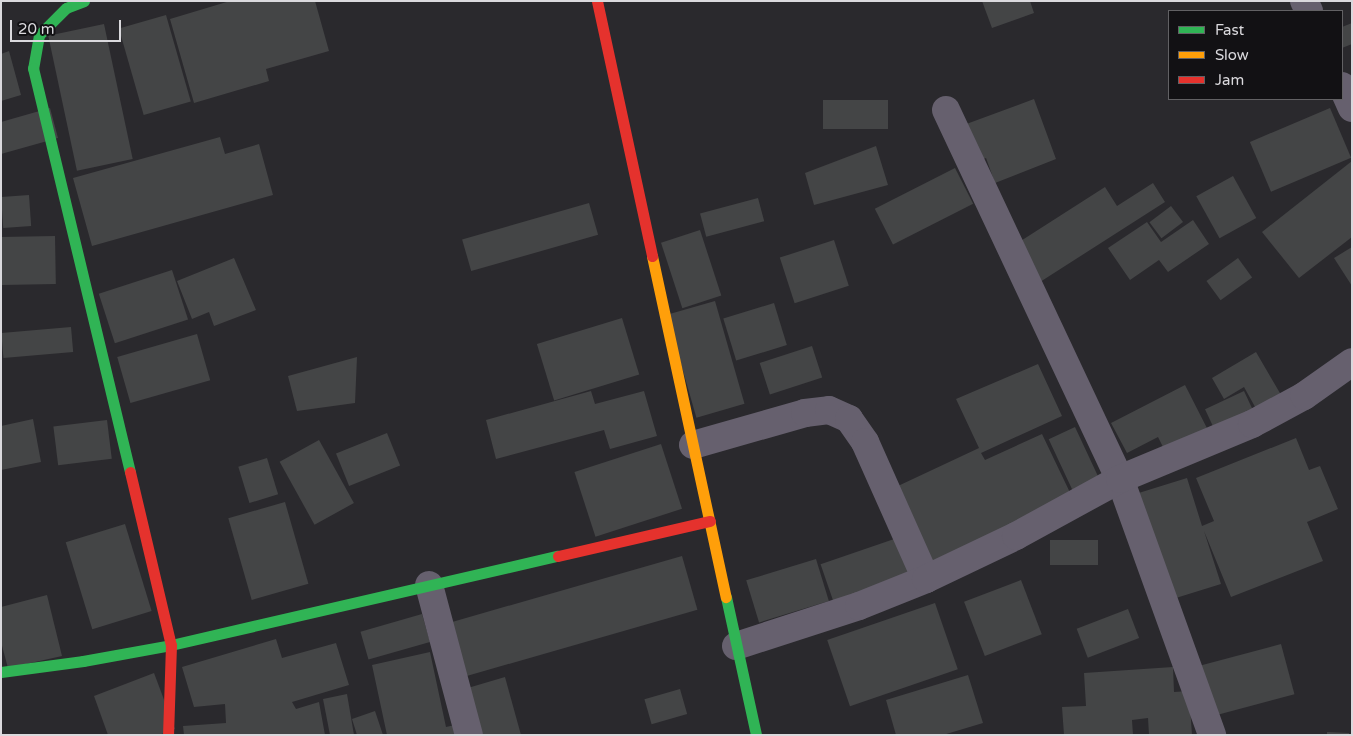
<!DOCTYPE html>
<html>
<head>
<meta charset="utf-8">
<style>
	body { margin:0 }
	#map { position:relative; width:1353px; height:736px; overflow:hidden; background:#2a292d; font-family:"Varela Round",sans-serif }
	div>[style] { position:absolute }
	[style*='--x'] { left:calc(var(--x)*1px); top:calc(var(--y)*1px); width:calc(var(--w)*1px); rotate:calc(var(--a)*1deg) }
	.building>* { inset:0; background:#444546; transform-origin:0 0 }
	.street>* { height:28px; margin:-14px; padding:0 14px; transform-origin:14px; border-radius:14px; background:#66606e }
	.fast>* { height:11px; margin:-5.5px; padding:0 5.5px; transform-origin:5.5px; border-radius:5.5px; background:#30b455 }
	.slow>* { height:11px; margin:-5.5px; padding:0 5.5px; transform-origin:5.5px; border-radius:5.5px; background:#ff9f0a }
	.jam>* { height:11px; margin:-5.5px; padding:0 5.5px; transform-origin:5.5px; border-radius:5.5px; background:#e5322d }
	span { translate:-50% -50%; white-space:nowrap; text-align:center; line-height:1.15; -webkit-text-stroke:5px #121114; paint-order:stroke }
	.frame { position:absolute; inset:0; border:2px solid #dad9dd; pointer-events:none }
	.legend { position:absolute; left:1168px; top:10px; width:175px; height:90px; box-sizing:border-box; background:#121114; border:1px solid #626164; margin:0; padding:6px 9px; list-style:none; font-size:15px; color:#dad9dd }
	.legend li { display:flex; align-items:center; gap:10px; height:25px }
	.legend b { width:25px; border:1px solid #626164 }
	.scale { position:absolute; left:10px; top:20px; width:111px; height:22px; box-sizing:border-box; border:2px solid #dad9dd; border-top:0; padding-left:6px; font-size:15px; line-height:18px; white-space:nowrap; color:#dad9dd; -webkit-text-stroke:4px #121114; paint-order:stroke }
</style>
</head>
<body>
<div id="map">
	<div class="building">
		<div style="clip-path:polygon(230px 1px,315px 1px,329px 51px,266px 69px,269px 81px,194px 103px,170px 19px)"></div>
		<div style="clip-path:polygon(982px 1px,1030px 1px,1034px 13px,992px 28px)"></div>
		<div style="left:166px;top:15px;width:90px;height:49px;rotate:74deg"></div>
		<div style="clip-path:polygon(1352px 23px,1352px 44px,1342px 48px,1342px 27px)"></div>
		<div style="left:104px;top:24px;width:138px;height:57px;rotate:78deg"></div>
		<div style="clip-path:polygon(9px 51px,21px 95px,1px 101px,1px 54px)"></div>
		<div style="clip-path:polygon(1034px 99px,1056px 159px,995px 183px,986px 158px,965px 166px,950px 130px)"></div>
		<div style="left:888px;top:100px;width:29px;height:65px;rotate:90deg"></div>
		<div style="clip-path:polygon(50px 108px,58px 138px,1px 154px,1px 122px)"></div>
		<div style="left:1330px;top:108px;width:54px;height:87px;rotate:67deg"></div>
		<div style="clip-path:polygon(220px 137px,225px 154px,259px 144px,273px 195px,92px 246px,73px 178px)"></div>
		<div style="clip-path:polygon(876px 146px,888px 185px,814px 205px,805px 173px)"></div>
		<div style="clip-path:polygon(1352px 161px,1352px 237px,1299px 278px,1262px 232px)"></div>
		<div style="left:955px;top:168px;width:40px;height:90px;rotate:63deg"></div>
		<div style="left:1233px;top:176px;width:48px;height:42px;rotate:61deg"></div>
		<div style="clip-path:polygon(1153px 183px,1165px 202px,1040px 282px,1016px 244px,1105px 187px,1117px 206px)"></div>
		<div style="left:29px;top:195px;width:31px;height:28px;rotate:86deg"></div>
		<div style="left:758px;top:198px;width:24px;height:60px;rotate:75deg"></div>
		<div style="left:589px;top:203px;width:33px;height:132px;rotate:74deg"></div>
		<div style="left:1171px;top:206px;width:20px;height:27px;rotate:53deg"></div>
		<div style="clip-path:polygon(1193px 220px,1209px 244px,1168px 272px,1159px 260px,1130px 280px,1108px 248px,1147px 222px,1161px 242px)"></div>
		<div style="left:700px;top:230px;width:69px;height:41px;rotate:72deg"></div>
		<div style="left:55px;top:236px;width:48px;height:54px;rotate:89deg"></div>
		<div style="left:834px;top:240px;width:48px;height:57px;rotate:72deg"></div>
		<div style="clip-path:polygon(1352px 247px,1352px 286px,1334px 258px)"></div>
		<div style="clip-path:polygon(234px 258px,256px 310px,214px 326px,209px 312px,192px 319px,177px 281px)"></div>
		<div style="left:1238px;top:258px;width:24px;height:39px;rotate:54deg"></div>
		<div style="left:172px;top:270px;width:52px;height:77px;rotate:72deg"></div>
		<div style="left:715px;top:301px;width:107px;height:50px;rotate:74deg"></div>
		<div style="left:774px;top:303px;width:44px;height:53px;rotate:73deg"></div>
		<div style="left:622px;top:318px;width:59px;height:89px;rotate:73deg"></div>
		<div style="left:71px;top:327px;width:25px;height:70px;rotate:85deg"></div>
		<div style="left:197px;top:334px;width:48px;height:83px;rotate:74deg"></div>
		<div style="left:812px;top:346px;width:33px;height:55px;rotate:72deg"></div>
		<div style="clip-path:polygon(1256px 352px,1284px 400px,1259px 414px,1244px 387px,1224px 399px,1212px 378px)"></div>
		<div style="clip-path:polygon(357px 357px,355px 403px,297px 411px,288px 376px)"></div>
		<div style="clip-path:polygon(1038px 364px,1062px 416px,981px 453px,985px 460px,1042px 434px,1075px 503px,922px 574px,883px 493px,979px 448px,956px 399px)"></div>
		<div style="clip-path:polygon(1185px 385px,1211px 436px,1168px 457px,1158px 437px,1127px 453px,1111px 423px)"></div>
		<div style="clip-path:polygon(591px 391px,595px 404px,644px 391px,657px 436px,610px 449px,604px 430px,496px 459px,486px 420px)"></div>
		<div style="left:1244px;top:391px;width:35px;height:43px;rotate:65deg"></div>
		<div style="clip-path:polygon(33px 419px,41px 462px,1px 470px,1px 426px)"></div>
		<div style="left:107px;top:420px;width:39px;height:54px;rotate:83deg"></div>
		<div style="left:1075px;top:427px;width:66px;height:29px;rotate:65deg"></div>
		<div style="left:387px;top:433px;width:35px;height:55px;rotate:68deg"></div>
		<div style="clip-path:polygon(1296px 438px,1309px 470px,1320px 466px,1338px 509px,1307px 522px,1323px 561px,1231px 597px,1204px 531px,1221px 584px,1163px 602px,1129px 496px,1187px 478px,1202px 526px,1214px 521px,1196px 478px)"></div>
		<div style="left:319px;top:440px;width:72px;height:45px;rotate:61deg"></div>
		<div style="left:661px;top:444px;width:68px;height:91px;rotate:72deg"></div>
		<div style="left:267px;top:458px;width:38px;height:30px;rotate:73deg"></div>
		<div style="left:285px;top:502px;width:85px;height:59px;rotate:74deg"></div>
		<div style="left:125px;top:524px;width:91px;height:62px;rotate:73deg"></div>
		<div style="left:900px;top:537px;width:50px;height:84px;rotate:71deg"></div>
		<div style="left:1050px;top:540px;width:48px;height:25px"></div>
		<div style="left:682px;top:556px;width:56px;height:249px;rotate:74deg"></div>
		<div style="left:816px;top:559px;width:44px;height:73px;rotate:73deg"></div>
		<div style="left:1021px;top:580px;width:58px;height:61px;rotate:69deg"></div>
		<div style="clip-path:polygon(47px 595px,62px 656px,8px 668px,1px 642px,1px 607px)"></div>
		<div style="left:935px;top:603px;width:70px;height:114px;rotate:71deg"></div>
		<div style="left:1128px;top:609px;width:31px;height:55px;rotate:69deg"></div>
		<div style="left:422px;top:614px;width:29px;height:64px;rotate:74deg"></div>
		<div style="clip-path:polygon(276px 639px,282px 658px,336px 643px,349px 685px,292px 702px,296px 709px,319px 702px,325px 735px,184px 735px,183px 726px,226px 723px,225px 704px,194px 707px,182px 667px)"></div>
		<div style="left:1281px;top:644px;width:52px;height:93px;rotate:75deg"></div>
		<div style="clip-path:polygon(430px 652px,446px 727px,464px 723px,467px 735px,387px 735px,372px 665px)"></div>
		<div style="clip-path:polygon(1173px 667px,1174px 692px,1189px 691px,1192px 735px,1149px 735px,1148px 718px,1132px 720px,1133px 735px,1064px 735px,1062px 707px,1086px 706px,1084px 673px)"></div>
		<div style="clip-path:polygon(154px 673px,175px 729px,159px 735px,108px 735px,94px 696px)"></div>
		<div style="clip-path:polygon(968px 675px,983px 723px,943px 735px,896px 735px,886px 700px)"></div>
		<div style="clip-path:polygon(505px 677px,521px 735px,474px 735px,461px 690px)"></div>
		<div style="left:680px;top:689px;width:26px;height:37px;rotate:74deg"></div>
		<div style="clip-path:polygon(347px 694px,354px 735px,330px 735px,323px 699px)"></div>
		<div style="clip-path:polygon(375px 711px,383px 735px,357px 735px,352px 719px)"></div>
		<div style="clip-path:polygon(1327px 732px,1349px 733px,1349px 735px,1327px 735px)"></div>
	</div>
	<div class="street">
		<div style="--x:1304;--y:1;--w:11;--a:63"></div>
		<div style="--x:1342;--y:86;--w:24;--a:66"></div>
		<div style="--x:946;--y:110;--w:408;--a:64.8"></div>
		<div style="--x:1120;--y:479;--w:272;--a:70.2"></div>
		<div style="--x:693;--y:445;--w:116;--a:-15.9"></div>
		<div style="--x:805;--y:413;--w:24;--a:-7"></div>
		<div style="--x:829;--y:410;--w:22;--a:24"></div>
		<div style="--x:849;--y:419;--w:28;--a:55"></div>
		<div style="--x:865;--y:442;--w:150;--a:66"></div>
		<div style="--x:429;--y:585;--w:155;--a:75.1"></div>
		<div style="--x:736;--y:646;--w:129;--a:-18"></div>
		<div style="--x:859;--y:606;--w:72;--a:-21.9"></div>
		<div style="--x:926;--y:579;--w:100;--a:-25.5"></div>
		<div style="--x:1016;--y:536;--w:119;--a:-28.7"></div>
		<div style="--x:1120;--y:479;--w:143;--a:-22.6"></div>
		<div style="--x:1252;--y:424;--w:59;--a:-28.3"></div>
		<div style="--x:1304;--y:396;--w:59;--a:-35.3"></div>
	</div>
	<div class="fast">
		<div style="--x:84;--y:1;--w:19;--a:159"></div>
		<div style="--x:66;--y:8;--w:38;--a:135"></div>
		<div style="--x:39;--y:35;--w:34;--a:100"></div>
		<div style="--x:33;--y:68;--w:415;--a:76.5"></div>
		<div style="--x:726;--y:597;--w:141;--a:77.7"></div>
		<div style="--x:1;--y:672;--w:83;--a:-7.6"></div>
		<div style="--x:83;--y:661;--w:89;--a:-10.3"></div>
		<div style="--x:171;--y:645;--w:397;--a:-13"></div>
	</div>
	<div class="slow">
		<div style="--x:652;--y:256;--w:349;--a:77.8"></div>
	</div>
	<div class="jam">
		<div style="--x:597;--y:1;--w:261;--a:77.8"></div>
		<div style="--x:130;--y:472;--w:178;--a:76.7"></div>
		<div style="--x:171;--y:645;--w:90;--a:91.9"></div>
		<div style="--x:558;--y:556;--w:156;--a:-13"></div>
	</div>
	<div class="frame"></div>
	<ul class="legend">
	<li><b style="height:6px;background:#30b455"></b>Fast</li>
	<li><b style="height:6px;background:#ff9f0a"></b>Slow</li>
	<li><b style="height:6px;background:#e5322d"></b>Jam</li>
	</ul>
	<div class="scale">20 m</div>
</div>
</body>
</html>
